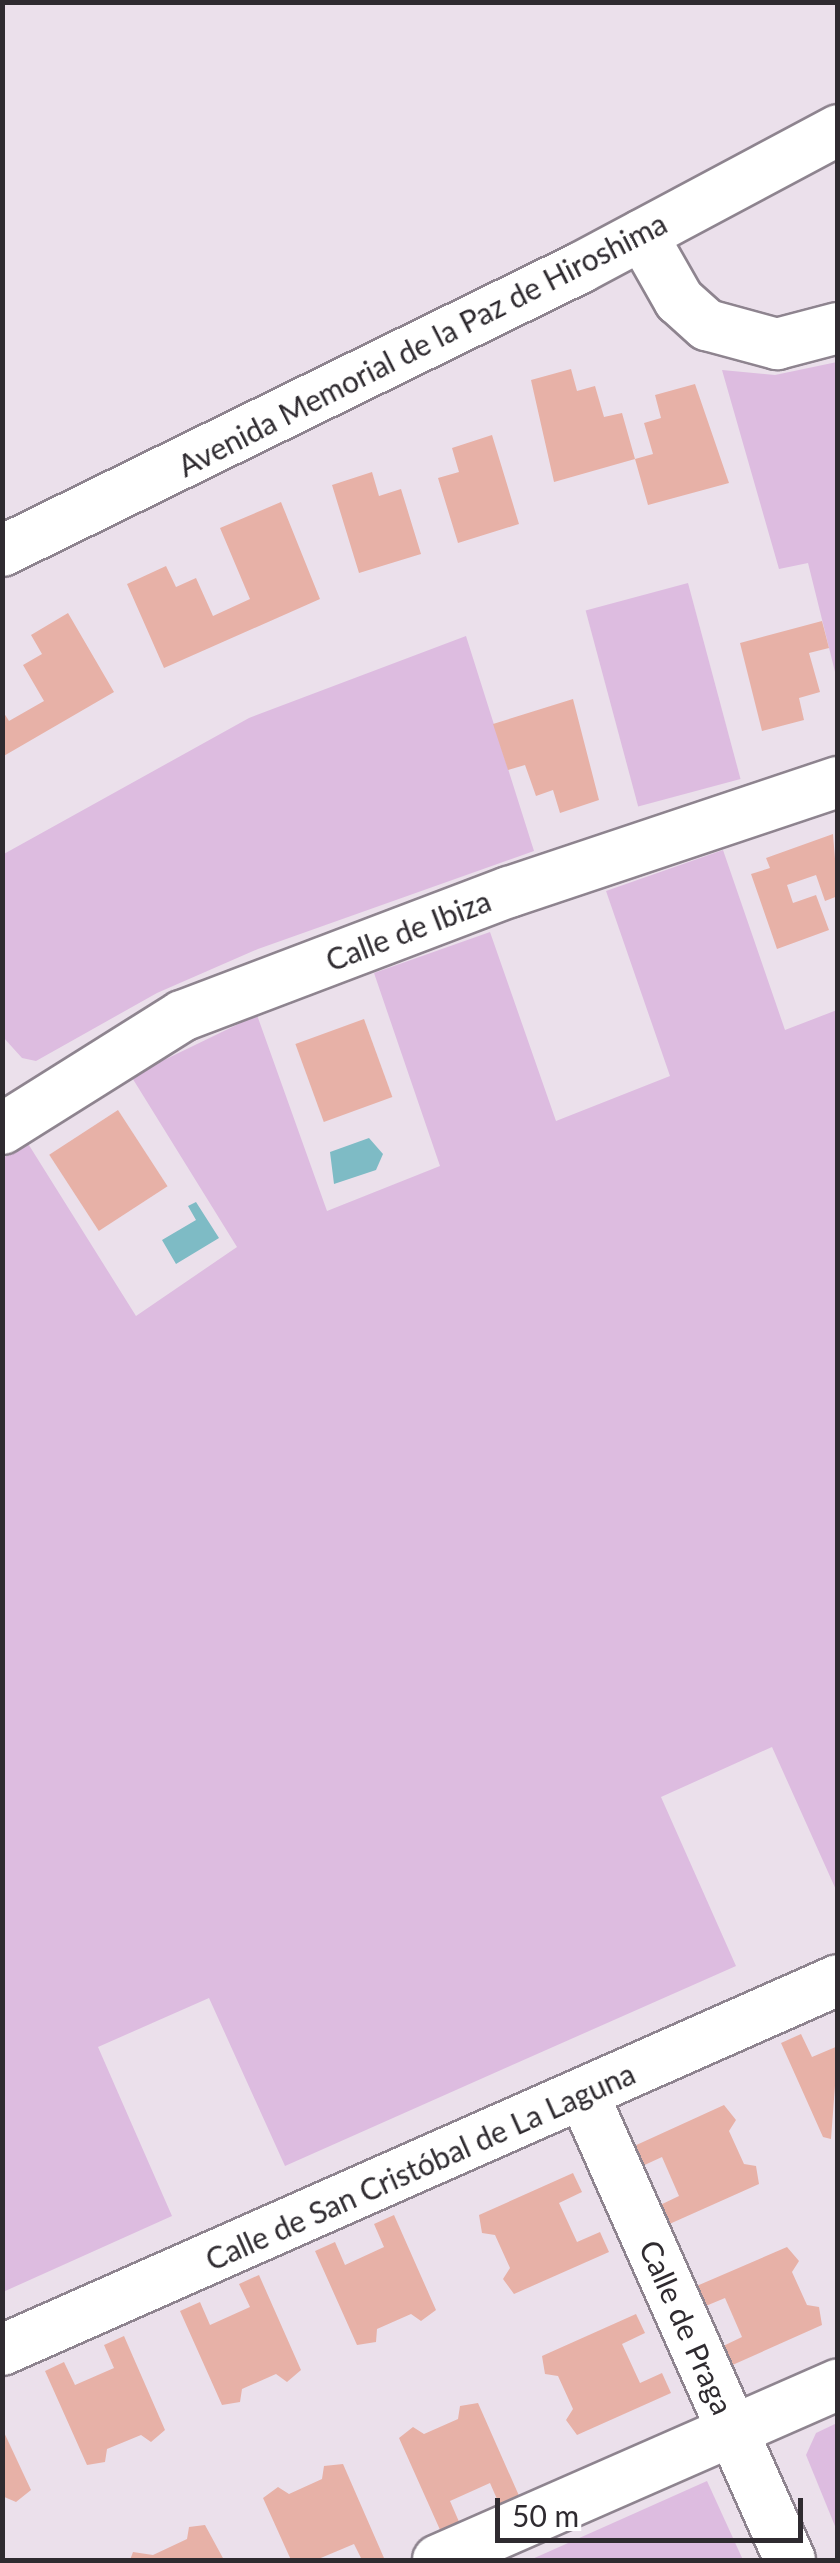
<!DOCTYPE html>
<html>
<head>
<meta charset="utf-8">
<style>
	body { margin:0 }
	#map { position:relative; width:840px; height:2563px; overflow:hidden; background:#ebe0eb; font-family:Lato,sans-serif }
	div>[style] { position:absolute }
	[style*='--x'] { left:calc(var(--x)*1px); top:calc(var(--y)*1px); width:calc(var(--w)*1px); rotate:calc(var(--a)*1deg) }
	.green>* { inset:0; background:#ddbce0; transform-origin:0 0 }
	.water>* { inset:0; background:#7ebbc5 }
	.building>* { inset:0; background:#e7b1a7; transform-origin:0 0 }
	.roads { filter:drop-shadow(2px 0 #8e848f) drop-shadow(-2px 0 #8e848f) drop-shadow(0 2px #8e848f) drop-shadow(0 -2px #8e848f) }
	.minor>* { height:50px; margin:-25px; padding:0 25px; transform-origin:25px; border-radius:25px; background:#fff }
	span { translate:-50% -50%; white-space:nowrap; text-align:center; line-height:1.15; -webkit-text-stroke:9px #fff; paint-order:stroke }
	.street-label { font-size:30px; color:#2f2b30 }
	.frame { position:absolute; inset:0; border:5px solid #2f2b30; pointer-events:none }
	.scale { position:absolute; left:495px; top:2498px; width:308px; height:45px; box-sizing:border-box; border:5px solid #2f2b30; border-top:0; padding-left:12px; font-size:30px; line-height:35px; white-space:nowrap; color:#2f2b30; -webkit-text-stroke:8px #fff; paint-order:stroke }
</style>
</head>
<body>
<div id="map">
	<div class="green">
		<div style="clip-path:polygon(837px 362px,838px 362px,837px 680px,808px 563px,779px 569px,722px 370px,775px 375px)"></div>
		<div style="left:688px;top:583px;width:203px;height:106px;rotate:75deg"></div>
		<div style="clip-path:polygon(466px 636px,534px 851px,258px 949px,157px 993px,36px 1061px,22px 1058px,3px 1037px,2px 855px,249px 718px)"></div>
		<div style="clip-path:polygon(723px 850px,785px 1030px,837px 1010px,837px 1892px,772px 1747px,661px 1797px,736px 1966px,510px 2066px,285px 2166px,209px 1998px,98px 2047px,172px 2216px,3px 2292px,2px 1159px,27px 1142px,136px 1316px,237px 1247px,131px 1076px,257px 1015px,327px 1211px,440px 1166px,374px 973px,490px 932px,556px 1121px,670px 1076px,606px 891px)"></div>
		<div style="clip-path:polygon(837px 2423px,837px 2531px,806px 2455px,816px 2433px)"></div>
		<div style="clip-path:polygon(707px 2481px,743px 2560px,530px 2560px)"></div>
	</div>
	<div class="water">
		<div style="clip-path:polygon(369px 1138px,383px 1154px,376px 1170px,334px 1184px,330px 1152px)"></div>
		<div style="clip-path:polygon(196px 1202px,219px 1238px,176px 1264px,162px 1240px,196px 1220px,188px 1206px)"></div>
	</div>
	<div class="building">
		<div style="clip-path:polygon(571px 369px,577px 391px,595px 386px,604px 417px,622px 413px,635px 459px,554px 482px,531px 380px)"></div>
		<div style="clip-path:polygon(695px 384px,729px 483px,648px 505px,635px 459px,653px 454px,644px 423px,661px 418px,655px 395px)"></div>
		<div style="clip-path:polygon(492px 435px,519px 524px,458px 543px,438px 478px,459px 472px,452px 448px)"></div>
		<div style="clip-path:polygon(372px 472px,379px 496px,401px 489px,421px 554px,359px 573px,332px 485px)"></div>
		<div style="clip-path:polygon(281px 502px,320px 599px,164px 668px,127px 584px,166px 566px,176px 587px,196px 578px,213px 616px,250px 599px,220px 528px)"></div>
		<div style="clip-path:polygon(68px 613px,114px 692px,2px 757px,2px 710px,9px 721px,44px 701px,23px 665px,42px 654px,31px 635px)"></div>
		<div style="clip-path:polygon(822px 621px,829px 648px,809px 653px,820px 692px,799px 698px,804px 720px,762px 731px,740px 643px)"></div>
		<div style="clip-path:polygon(573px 699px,599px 800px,560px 813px,553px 790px,536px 796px,525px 765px,508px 770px,493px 724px)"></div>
		<div style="clip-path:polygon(833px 834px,838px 896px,825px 901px,816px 875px,787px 885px,793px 903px,816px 895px,829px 930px,777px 949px,751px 874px,770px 868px,766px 858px)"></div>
		<div style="left:364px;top:1019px;width:83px;height:73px;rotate:70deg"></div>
		<div style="left:118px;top:1110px;width:91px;height:82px;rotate:57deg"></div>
		<div style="clip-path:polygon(801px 2034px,812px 2057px,838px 2046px,831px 2139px,823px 2137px,781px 2043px)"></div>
		<div style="clip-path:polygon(724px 2105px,736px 2120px,729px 2131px,744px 2164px,756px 2166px,759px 2184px,665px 2226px,656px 2207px,679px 2196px,662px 2157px,638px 2168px,632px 2147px)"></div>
		<div style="clip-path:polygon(573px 2173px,582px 2192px,559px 2203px,577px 2242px,600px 2232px,609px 2252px,514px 2294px,503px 2279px,510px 2268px,495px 2235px,482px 2233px,479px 2215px)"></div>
		<div style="clip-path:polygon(394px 2215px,436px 2310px,421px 2321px,411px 2314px,377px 2329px,376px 2342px,357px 2345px,315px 2251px,335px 2242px,345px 2265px,384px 2247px,374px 2224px)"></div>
		<div style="clip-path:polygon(787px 2247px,799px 2261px,792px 2272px,807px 2305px,819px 2307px,822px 2325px,728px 2367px,719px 2348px,742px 2337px,725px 2298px,701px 2308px,692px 2288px)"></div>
		<div style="clip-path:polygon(259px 2275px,301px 2370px,287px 2382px,276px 2374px,242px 2389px,240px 2402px,222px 2405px,180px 2311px,200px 2302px,210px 2325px,250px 2307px,239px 2284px)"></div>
		<div style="clip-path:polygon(636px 2314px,645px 2333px,622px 2344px,640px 2383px,662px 2373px,671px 2393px,577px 2435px,566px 2420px,573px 2409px,558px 2376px,545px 2374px,542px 2356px)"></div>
		<div style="clip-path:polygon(124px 2336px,165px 2430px,151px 2442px,141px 2435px,107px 2449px,105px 2462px,87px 2465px,45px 2371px,64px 2362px,75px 2385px,114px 2368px,104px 2345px)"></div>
		<div style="clip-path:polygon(478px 2403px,520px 2498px,500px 2506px,490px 2483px,450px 2501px,460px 2524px,441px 2532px,399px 2438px,413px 2427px,424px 2434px,458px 2419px,460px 2406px)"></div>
		<div style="clip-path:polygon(2px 2428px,31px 2490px,16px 2502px,2px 2496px)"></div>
		<div style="clip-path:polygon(343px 2464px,384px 2558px,362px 2560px,354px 2544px,316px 2560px,291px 2560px,263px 2498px,278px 2487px,289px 2494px,322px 2479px,324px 2466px)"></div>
		<div style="clip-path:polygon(205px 2525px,224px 2560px,130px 2560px,133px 2552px,153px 2555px,187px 2539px,189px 2527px)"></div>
	</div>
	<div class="roads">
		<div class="minor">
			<div style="--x:642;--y:235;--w:75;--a:60.4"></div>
			<div style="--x:679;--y:300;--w:38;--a:42"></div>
			<div style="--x:707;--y:325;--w:73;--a:15.2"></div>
			<div style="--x:777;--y:344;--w:63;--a:-14.7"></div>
			<div style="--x:2;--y:551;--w:644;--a:-26.09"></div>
			<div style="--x:580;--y:268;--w:293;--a:-28.1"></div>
			<div style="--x:2;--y:1129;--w:213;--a:-32.1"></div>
			<div style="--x:182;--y:1016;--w:350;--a:-20.8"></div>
			<div style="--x:509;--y:892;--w:347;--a:-18.5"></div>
			<div style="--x:583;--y:2094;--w:510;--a:66.05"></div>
			<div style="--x:2;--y:2350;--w:914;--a:-23.87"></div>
			<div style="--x:438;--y:2560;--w:437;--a:-23.7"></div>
		</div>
	</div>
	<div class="street-label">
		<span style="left:422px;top:344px;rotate:-27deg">Avenida Memorial de la Paz de Hiroshima</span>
		<span style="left:408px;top:930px;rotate:-21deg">Calle de Ibiza</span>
		<span style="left:420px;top:2166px;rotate:-24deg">Calle de San Cristóbal de La Laguna</span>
		<span style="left:687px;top:2327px;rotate:66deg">Calle de Praga</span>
	</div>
	<div class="frame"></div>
	<div class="scale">50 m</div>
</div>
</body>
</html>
